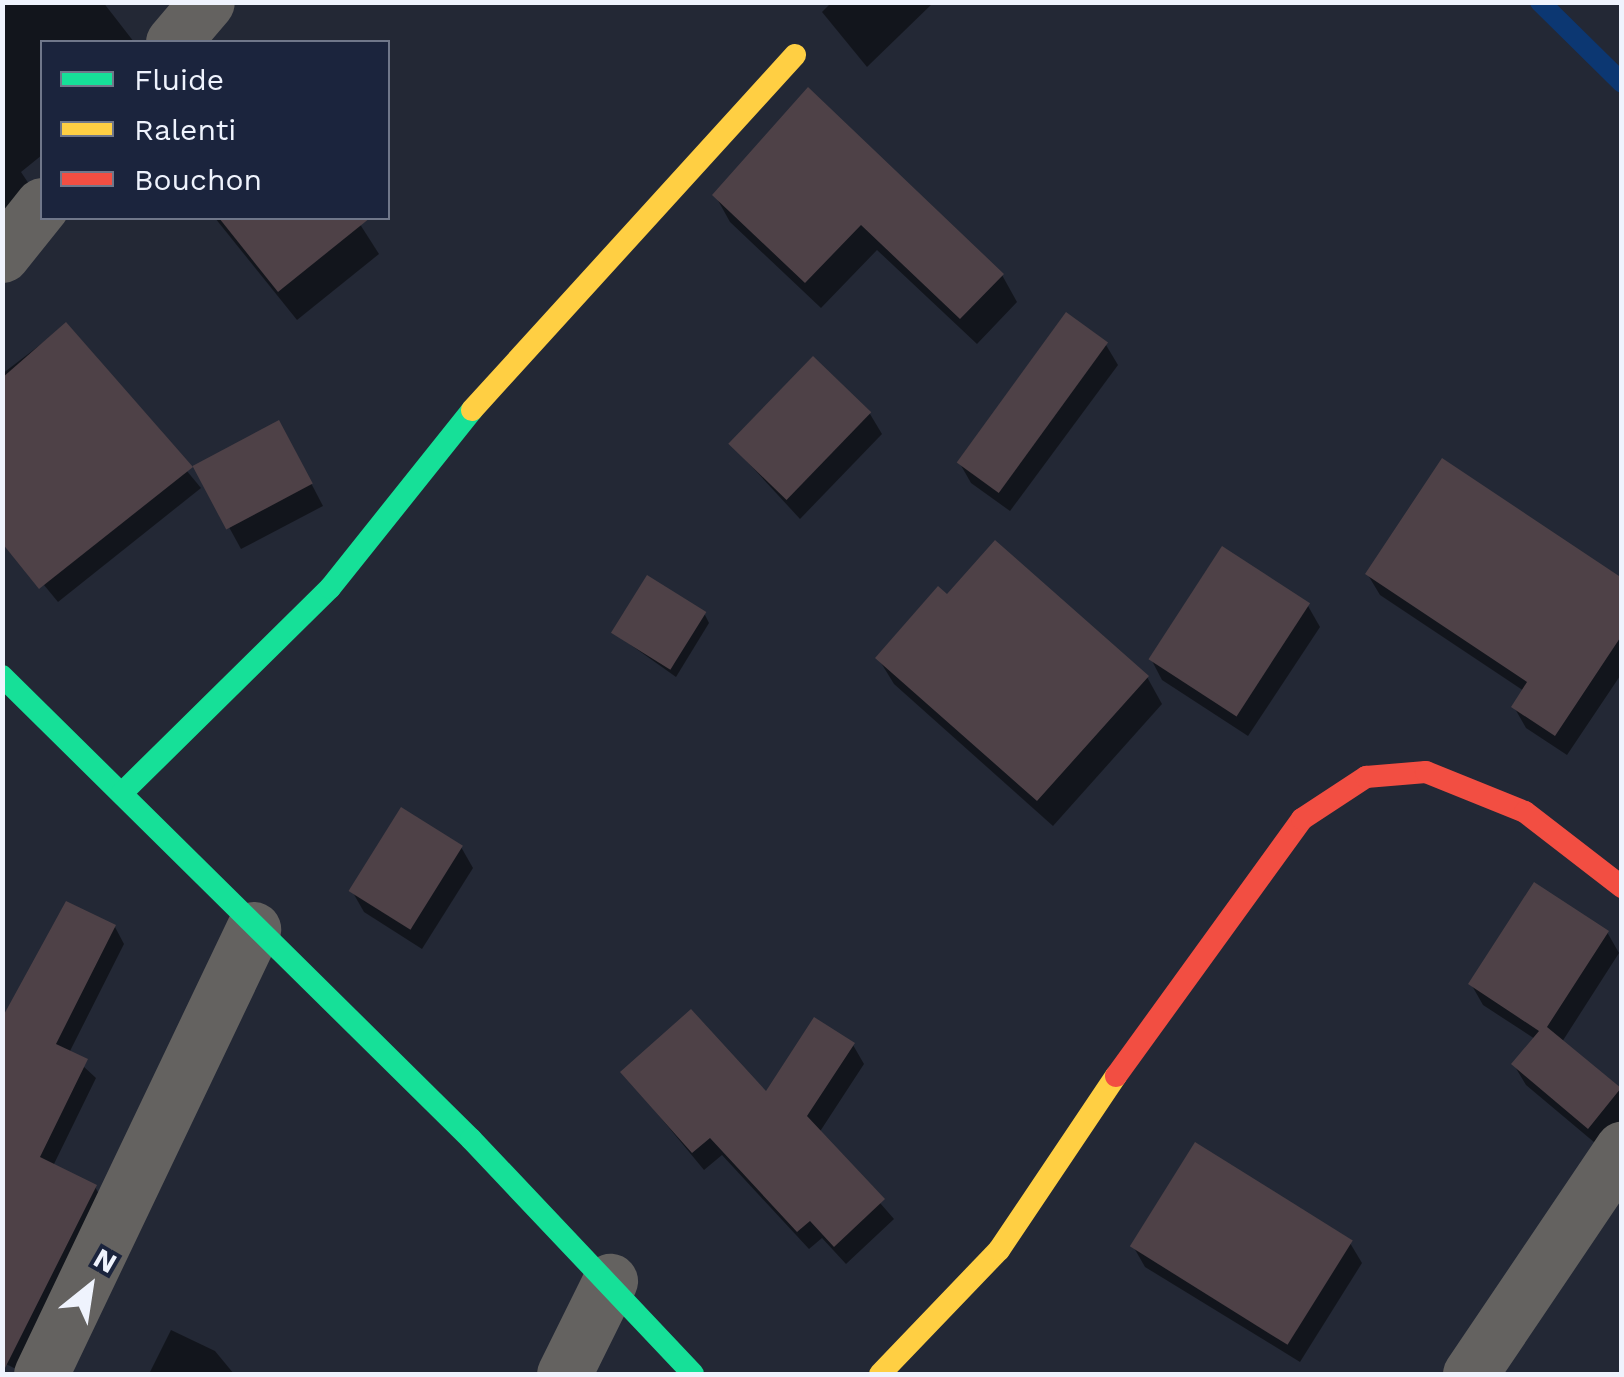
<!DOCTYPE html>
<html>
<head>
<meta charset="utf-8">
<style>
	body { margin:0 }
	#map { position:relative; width:1624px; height:1377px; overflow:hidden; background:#232835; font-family:"Work Sans",sans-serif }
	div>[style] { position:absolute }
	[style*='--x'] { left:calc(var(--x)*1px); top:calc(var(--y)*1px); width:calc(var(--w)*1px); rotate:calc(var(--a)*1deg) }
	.shadow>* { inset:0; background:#0007 }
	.stream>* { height:20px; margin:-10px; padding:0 10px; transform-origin:10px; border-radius:10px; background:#0c3772 }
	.building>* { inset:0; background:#4e4147; transform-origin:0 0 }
	.street>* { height:55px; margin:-27.5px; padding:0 27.5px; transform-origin:27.5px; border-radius:27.5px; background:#646260 }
	.fast>* { height:22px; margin:-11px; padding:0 11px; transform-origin:11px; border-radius:11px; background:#16e098 }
	.slow>* { height:22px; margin:-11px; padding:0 11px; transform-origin:11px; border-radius:11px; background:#ffcf43 }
	.jam>* { height:22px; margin:-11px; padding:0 11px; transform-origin:11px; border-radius:11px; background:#f24e42 }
	span { translate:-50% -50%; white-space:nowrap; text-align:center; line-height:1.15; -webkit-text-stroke:8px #1b243d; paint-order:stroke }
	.frame { position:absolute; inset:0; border:5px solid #eff3fd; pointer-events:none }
	.legend { position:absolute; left:40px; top:40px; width:350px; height:180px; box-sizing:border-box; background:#1b243d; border:2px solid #70778a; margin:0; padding:12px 18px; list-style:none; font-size:30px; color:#eff3fd }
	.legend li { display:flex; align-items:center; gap:20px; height:50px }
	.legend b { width:50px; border:2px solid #70778a }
	.north { position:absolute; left:40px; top:1237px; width:100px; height:100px; -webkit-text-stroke:8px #1b243d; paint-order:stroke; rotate:30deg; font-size:28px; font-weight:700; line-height:40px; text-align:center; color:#eff3fd }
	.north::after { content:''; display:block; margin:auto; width:35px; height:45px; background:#eff3fd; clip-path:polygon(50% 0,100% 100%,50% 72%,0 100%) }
</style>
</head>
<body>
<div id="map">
	<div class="shadow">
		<div style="clip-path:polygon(2px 2px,103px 2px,134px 42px,42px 42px,42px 155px,21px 172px,37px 196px,2px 237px)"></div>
		<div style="clip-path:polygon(832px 2px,934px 2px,867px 67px,822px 12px)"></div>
		<div style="clip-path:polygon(808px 91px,1002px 275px,1017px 302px,977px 344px,877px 250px,821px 308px,730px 222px,715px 195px)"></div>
		<div style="clip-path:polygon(215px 218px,356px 218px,379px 254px,297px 320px)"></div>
		<div style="clip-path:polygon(66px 325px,201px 488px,58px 602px,2px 534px,2px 374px)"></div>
		<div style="clip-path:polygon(1106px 345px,1118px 365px,1010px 511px,971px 483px,959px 462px)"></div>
		<div style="clip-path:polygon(870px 414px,882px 434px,800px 519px,732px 445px)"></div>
		<div style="clip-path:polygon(290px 443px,323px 506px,241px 549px,196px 467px)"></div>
		<div style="clip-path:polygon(1368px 575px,1622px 581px,1622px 673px,1567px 755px,1526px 728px,1514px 707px,1524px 691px,1380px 595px)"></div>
		<div style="clip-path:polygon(947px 598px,1147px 677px,1162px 704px,1053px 826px,894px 684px,878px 658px)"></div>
		<div style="clip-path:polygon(1308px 606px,1320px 627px,1248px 736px,1162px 680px,1151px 659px)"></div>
		<div style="clip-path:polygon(704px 613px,709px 623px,676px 677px,614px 633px)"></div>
		<div style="clip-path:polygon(461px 847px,473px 868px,422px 949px,364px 912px,352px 891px)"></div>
		<div style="clip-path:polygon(115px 927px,124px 944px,69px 1053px,96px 1078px,53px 1166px,95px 1187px,105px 1204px,24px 1373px,2px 1362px,2px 1037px)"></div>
		<div style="clip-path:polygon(1607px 932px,1619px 953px,1562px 1042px,1622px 1094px,1622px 1122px,1601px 1148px,1526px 1085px,1514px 1065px,1535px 1039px,1483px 1005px,1471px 984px)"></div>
		<div style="clip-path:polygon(853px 1045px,864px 1064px,819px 1133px,894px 1219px,846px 1264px,822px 1238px,809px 1249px,722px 1155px,704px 1170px,623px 1072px,766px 1096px)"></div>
		<div style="clip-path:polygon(1350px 1243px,1362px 1263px,1300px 1362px,1145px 1267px,1133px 1246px)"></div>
		<div style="clip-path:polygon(171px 1330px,215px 1351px,234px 1374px,149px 1374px)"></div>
	</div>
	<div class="stream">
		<div style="--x:1540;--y:2;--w:115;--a:44.6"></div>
	</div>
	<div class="building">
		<div style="clip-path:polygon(808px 87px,1004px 274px,960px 319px,861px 225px,805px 283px,712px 195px)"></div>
		<div style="clip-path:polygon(219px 218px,370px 218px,278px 292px)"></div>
		<div style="left:1066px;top:312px;width:52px;height:186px;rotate:36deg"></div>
		<div style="clip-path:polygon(66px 322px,193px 467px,39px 589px,2px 543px,2px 378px)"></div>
		<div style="left:813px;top:356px;width:81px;height:122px;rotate:44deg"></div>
		<div style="left:279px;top:420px;width:72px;height:98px;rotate:62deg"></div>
		<div style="clip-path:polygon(1442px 458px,1622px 578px,1622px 635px,1555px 736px,1511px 707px,1527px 682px,1365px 574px)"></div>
		<div style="clip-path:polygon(995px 540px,1149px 676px,1037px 801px,875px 658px,938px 586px,947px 594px)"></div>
		<div style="left:1222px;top:546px;width:105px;height:135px;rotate:33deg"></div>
		<div style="left:647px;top:575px;width:70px;height:68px;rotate:32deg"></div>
		<div style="left:401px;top:807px;width:73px;height:99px;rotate:32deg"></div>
		<div style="clip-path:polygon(1534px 882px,1609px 931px,1547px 1027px,1621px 1088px,1588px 1129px,1511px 1064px,1539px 1031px,1468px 984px)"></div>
		<div style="clip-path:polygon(66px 901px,116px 925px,56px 1044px,88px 1059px,40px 1157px,97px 1185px,2px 1374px,2px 1018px)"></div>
		<div style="clip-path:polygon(691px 1009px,766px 1091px,814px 1017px,855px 1043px,807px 1116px,885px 1199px,834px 1247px,810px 1221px,797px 1232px,710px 1138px,692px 1153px,620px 1072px)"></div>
		<div style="left:1195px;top:1142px;width:186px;height:123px;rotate:32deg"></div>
	</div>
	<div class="street">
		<div style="--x:173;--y:42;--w:52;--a:-49.6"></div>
		<div style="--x:2;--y:255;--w:64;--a:-51.3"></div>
		<div style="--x:41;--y:1374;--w:493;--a:-64.5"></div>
		<div style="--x:564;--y:1374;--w:104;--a:-63.7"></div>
		<div style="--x:1470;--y:1374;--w:272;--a:-56"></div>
	</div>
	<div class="fast">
		<div style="--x:2;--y:676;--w:659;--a:44.63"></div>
		<div style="--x:471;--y:1139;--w:323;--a:46.6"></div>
		<div style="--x:122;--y:793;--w:292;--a:-44.6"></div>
		<div style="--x:330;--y:588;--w:228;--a:-51.4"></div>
	</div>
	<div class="slow">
		<div style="--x:472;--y:410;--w:480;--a:-47.7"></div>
		<div style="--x:880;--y:1374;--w:172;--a:-46.2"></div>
		<div style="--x:999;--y:1250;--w:210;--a:-56.1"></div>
	</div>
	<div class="jam">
		<div style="--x:1116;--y:1076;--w:317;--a:-54.1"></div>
		<div style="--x:1302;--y:819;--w:77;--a:-33.3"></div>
		<div style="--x:1366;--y:777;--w:60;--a:-4.8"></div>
		<div style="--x:1426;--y:772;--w:107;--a:22"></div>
		<div style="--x:1525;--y:812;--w:123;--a:37.7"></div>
	</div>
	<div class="frame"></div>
	<ul class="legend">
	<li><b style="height:12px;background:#16e098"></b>Fluide</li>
	<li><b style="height:12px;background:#ffcf43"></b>Ralenti</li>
	<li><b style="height:12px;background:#f24e42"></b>Bouchon</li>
	</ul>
	<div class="north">N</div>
</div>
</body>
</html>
